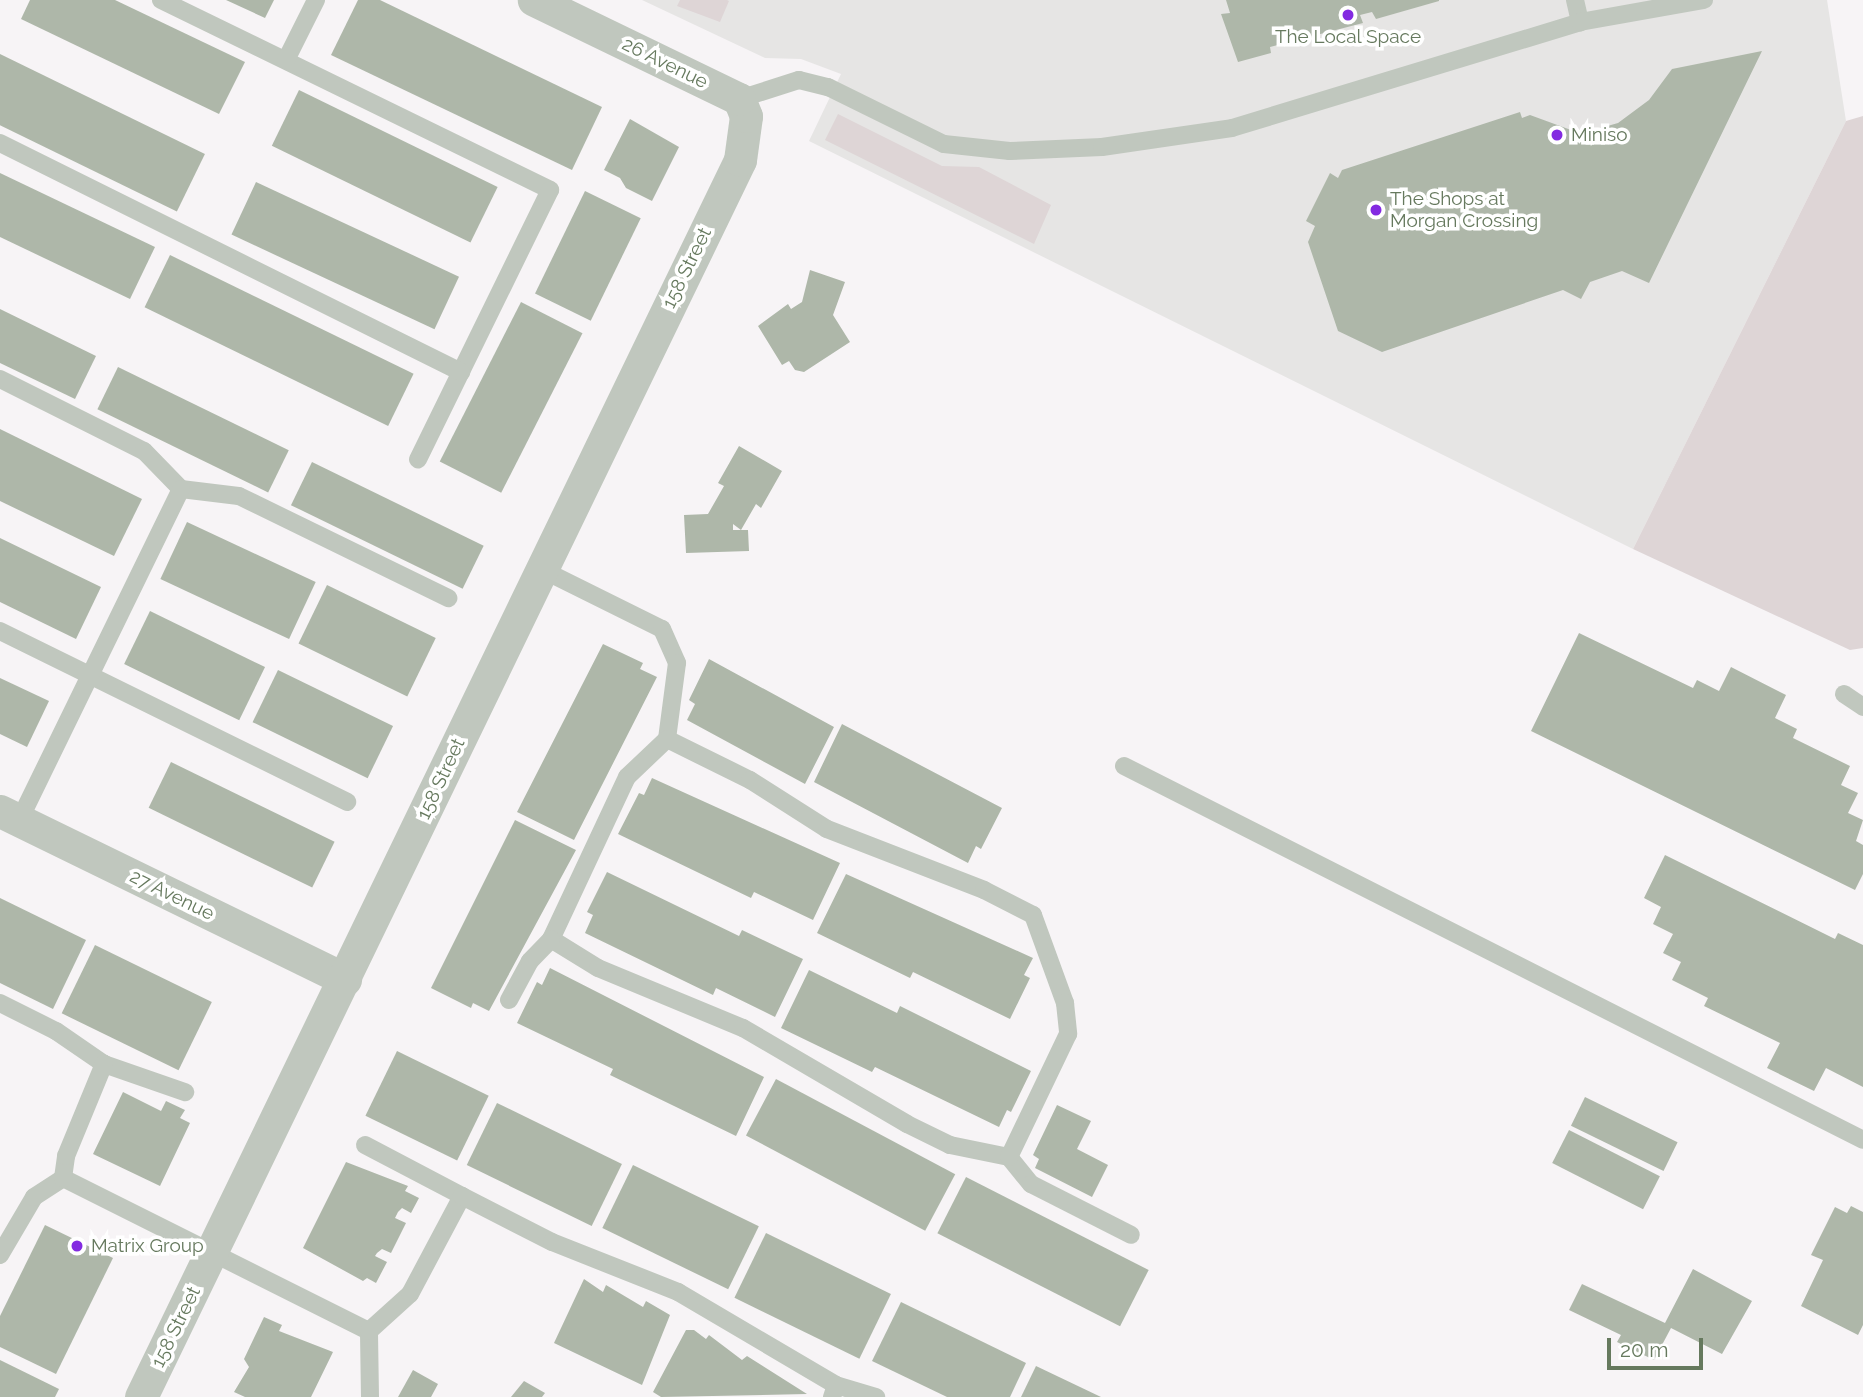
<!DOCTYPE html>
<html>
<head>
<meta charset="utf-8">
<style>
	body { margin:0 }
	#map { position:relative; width:1863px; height:1397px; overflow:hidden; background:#f7f4f6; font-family:Raleway,sans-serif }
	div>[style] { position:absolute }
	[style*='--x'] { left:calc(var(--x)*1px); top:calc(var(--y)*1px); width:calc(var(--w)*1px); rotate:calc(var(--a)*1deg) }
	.built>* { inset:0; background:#e6e5e4 }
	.green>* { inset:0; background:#ded5d6 }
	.building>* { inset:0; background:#aeb7a9; transform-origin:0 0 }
	.lane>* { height:18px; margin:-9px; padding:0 9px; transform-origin:9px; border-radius:9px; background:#c0c7be }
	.street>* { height:33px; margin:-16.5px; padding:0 16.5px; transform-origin:16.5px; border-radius:16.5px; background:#c0c7be }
	.dots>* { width:19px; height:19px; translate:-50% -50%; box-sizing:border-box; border:4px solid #fff; border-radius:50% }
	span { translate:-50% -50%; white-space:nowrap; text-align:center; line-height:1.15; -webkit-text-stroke:7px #fff; paint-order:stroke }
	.poi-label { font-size:19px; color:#66795e }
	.left { translate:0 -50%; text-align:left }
	.street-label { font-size:19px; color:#66795e }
	.scale { position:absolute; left:1607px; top:1338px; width:96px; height:32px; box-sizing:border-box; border:4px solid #66795e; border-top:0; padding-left:9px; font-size:21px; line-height:24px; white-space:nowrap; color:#66795e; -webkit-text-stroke:5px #fff; paint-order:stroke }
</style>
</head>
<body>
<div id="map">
	<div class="built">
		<div style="clip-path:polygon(642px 0,1827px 0,1846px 121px,1633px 549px,809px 141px,841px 74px,801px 59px,765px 58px)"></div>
	</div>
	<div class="green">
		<div style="clip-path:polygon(680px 0,727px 0,729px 1px,720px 22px,677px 6px)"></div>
		<div style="clip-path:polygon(838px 114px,942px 166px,979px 167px,1051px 205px,1034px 244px,825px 140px)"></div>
		<div style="clip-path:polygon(1863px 116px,1863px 648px,1850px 650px,1633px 549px,1846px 121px)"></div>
	</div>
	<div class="building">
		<div style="clip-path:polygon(30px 0,115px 0,245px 62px,219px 114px,21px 19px)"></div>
		<div style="clip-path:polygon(226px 0,274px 0,265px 18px)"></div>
		<div style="clip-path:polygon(358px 0,380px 0,602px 107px,572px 170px,331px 55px)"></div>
		<div style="clip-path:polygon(1226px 0,1439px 0,1439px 1px,1376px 19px,1372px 12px,1360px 15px,1363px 23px,1270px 47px,1271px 53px,1238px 62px,1221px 14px,1230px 13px)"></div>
		<div style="clip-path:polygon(1762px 51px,1649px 283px,1622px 271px,1590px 282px,1581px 299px,1563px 290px,1382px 352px,1338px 331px,1308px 242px,1315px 226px,1306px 221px,1330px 173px,1338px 178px,1342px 170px,1520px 112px,1522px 118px,1530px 115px,1571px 130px,1597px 129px,1618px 123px,1649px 100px,1672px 69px)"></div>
		<div style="left:0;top:54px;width:228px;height:64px;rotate:26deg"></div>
		<div style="left:299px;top:90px;width:221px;height:62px;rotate:26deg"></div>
		<div style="clip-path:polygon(630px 119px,679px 147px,652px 201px,626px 188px,620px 178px,604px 170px)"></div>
		<div style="clip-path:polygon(0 173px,155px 247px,130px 299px,0 237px)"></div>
		<div style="left:256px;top:182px;width:224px;height:58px;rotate:25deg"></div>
		<div style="left:585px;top:191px;width:62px;height:114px;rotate:26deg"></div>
		<div style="left:170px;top:255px;width:271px;height:58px;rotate:26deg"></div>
		<div style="clip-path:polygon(810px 270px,845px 282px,833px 315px,850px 342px,804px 372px,795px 370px,789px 361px,782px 365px,758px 326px,788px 304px,791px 309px,802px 302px)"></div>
		<div style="left:521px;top:302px;width:69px;height:179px;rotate:27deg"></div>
		<div style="clip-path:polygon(0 309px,96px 356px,75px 399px,0 363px)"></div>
		<div style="left:118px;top:367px;width:190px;height:47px;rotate:26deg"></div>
		<div style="clip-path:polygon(0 429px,142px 499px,114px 556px,0 501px)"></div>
		<div style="clip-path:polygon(739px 446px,782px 471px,761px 508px,756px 504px,741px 530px,733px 524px,733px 530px,748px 530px,749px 551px,686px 553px,684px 515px,708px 514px,724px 486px,718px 483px)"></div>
		<div style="left:312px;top:462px;width:191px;height:48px;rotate:26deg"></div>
		<div style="left:187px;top:522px;width:142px;height:63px;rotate:25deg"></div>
		<div style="clip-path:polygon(0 538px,101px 587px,76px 639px,0 602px)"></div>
		<div style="left:327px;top:585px;width:121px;height:65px;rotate:26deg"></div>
		<div style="left:150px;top:611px;width:128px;height:59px;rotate:26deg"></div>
		<div style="clip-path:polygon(1579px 633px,1693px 688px,1697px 680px,1719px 691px,1731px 667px,1786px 695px,1775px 718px,1797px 729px,1793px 738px,1850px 766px,1841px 785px,1858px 793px,1848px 813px,1863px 820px,1856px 841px,1863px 845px,1863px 874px,1855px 890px,1531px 731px)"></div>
		<div style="clip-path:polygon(603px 644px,643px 663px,640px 669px,657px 677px,574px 840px,517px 812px)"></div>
		<div style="clip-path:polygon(709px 659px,834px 727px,805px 784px,687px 720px,695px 704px,689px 700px)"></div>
		<div style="left:278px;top:670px;width:128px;height:58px;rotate:26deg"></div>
		<div style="clip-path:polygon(0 678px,49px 701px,27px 747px,0 734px)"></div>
		<div style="clip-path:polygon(842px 724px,1002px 808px,981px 849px,976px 846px,968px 863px,814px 782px)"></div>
		<div style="left:171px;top:762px;width:182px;height:51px;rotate:26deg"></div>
		<div style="clip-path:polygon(652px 778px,840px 863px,813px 920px,754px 892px,751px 898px,618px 834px,639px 793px,644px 795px)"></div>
		<div style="clip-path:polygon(515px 820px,576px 850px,489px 1011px,473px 1003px,471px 1008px,431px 988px)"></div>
		<div style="clip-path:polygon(1665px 855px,1835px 939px,1838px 933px,1863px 945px,1863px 1087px,1826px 1068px,1814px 1091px,1767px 1068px,1780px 1043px,1704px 1006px,1708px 998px,1672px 980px,1681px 962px,1663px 953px,1673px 934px,1653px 924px,1661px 907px,1644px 898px)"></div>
		<div style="clip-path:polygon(607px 872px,739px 936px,742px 930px,803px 959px,775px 1017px,716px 988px,713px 995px,585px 933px,593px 915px,587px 912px)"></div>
		<div style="clip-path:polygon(846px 874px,1033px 958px,1024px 975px,1030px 978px,1010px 1019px,913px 972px,910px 978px,817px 933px)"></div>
		<div style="clip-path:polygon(0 898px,86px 940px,53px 1009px,0 983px)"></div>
		<div style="left:95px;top:945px;width:130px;height:76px;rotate:26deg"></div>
		<div style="clip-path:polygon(550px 968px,764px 1077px,736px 1136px,610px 1075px,613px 1069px,517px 1023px,537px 982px,542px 985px)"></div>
		<div style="clip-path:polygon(809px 970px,897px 1013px,900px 1006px,1031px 1071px,1011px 1112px,1007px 1110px,999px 1127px,875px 1067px,872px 1072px,781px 1028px)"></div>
		<div style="left:397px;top:1051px;width:102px;height:72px;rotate:26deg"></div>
		<div style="left:776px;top:1079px;width:203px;height:64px;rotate:28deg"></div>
		<div style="clip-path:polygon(123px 1092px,161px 1111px,166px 1101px,185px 1110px,180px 1118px,190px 1123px,160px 1186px,93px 1154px)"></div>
		<div style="left:1585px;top:1097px;width:103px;height:32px;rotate:26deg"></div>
		<div style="left:497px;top:1103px;width:139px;height:69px;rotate:26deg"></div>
		<div style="clip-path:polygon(1057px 1105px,1091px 1121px,1077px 1149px,1108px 1165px,1092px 1197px,1035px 1168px,1039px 1159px,1033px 1155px)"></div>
		<div style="left:1569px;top:1130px;width:102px;height:37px;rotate:27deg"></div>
		<div style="clip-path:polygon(346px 1162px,408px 1186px,405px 1191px,419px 1198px,411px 1213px,402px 1208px,398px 1212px,395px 1218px,406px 1223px,391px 1253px,382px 1249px,377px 1253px,375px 1256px,387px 1262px,376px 1283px,367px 1278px,363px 1281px,303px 1248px)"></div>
		<div style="left:633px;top:1165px;width:140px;height:70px;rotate:26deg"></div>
		<div style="left:966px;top:1177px;width:205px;height:63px;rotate:27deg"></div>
		<div style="clip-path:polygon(1851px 1206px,1863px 1212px,1863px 1325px,1858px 1335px,1801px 1306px,1823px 1260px,1811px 1255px,1835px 1207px,1847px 1213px)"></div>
		<div style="clip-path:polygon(45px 1225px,113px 1258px,56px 1374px,0 1347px,0 1316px)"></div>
		<div style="left:766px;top:1233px;width:139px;height:72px;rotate:26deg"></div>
		<div style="clip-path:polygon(1693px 1269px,1752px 1301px,1722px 1354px,1671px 1328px,1654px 1360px,1617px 1342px,1621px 1335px,1569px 1310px,1582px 1284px,1665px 1323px)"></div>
		<div style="clip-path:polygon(584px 1279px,603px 1292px,606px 1285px,643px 1307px,646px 1301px,670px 1315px,642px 1385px,554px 1343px)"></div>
		<div style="clip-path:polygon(901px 1302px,1026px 1363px,1010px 1397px,947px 1397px,872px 1361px)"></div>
		<div style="clip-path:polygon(264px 1317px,282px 1325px,279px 1331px,333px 1352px,311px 1397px,245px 1397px,234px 1392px,249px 1367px,244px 1359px)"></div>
		<div style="clip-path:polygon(686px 1330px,694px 1330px,706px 1339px,709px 1335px,742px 1360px,747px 1356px,807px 1394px,661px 1397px,653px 1392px)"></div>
		<div style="clip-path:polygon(0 1360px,59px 1389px,55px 1397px,0 1397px)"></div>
		<div style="clip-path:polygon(1036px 1366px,1101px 1397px,1021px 1397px)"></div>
		<div style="clip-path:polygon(413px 1370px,438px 1384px,431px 1397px,398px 1397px)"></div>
		<div style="clip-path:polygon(524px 1381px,545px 1393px,542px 1397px,511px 1397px)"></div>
	</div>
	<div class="lane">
		<div style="--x:161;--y:0;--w:433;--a:26"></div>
		<div style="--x:550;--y:190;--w:300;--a:116.1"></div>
		<div style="--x:1575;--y:0;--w:23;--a:77"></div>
		<div style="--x:286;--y:60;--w:67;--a:-63.4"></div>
		<div style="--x:739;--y:99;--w:63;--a:-17.6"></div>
		<div style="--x:799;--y:80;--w:30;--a:14"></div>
		<div style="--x:828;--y:87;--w:129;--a:26.2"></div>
		<div style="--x:944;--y:144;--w:66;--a:6.1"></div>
		<div style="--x:1010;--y:151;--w:92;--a:-2.5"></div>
		<div style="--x:1102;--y:147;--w:131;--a:-8.3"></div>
		<div style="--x:1232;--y:128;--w:364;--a:-16.9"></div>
		<div style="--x:1580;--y:22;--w:126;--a:-10.1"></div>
		<div style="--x:0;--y:143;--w:515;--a:26.42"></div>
		<div style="--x:0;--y:379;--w:161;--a:26.6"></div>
		<div style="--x:144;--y:451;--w:53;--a:45.8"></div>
		<div style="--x:181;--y:489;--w:58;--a:6.9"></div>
		<div style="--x:239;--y:496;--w:233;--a:26"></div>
		<div style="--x:541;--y:569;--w:135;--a:26.4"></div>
		<div style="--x:662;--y:629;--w:37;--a:66"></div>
		<div style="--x:677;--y:663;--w:77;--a:97.5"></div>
		<div style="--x:667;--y:739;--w:55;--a:136.5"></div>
		<div style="--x:627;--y:777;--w:179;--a:115.1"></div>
		<div style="--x:551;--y:939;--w:55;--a:31.7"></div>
		<div style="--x:598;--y:968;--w:157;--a:22.5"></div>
		<div style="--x:743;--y:1028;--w:190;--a:30.3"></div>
		<div style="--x:907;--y:1124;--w:48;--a:26"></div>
		<div style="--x:950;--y:1145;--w:60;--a:11.5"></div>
		<div style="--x:1009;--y:1157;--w:35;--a:51"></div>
		<div style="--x:1031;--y:1184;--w:112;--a:27"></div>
		<div style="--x:0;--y:631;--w:387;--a:26.2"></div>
		<div style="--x:1844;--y:694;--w:23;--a:34"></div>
		<div style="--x:667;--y:739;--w:93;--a:26.3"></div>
		<div style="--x:750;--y:780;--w:91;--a:32.5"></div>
		<div style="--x:827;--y:829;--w:168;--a:21.2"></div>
		<div style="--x:984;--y:890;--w:55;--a:27"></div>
		<div style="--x:1033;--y:915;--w:94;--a:70"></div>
		<div style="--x:1065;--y:1003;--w:31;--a:84"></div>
		<div style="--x:1068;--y:1034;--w:136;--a:115.6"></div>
		<div style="--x:1124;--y:766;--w:828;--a:26.84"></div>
		<div style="--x:19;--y:821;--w:369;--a:-64"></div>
		<div style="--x:509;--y:1000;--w:44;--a:-61.7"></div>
		<div style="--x:530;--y:961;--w:30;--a:-46"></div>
		<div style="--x:0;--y:1003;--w:63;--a:26.6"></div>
		<div style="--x:56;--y:1031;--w:58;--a:34.5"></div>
		<div style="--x:104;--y:1064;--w:86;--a:19.1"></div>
		<div style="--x:365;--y:1145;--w:110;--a:27.7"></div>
		<div style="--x:63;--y:1178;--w:342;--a:26.6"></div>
		<div style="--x:0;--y:1255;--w:67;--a:-59.6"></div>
		<div style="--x:34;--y:1197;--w:35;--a:-33"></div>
		<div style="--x:63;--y:1178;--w:22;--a:-82"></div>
		<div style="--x:66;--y:1156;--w:100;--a:-67.6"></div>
		<div style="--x:836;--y:1385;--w:42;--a:16.7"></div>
		<div style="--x:370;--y:1397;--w:66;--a:-90.9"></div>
		<div style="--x:369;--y:1331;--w:55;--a:-42.1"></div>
		<div style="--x:410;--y:1294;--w:111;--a:-62"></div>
		<div style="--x:462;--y:1196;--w:101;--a:27.1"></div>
		<div style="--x:552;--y:1242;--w:136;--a:21.6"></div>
		<div style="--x:678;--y:1292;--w:183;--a:30.5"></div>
		<div style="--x:836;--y:1385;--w:13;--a:108"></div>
	</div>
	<div class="street">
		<div style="--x:0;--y:811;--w:384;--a:26"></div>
		<div style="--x:141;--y:1397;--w:1374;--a:-64.16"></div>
		<div style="--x:740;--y:160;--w:44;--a:-82.2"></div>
		<div style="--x:746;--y:116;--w:18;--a:-112"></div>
		<div style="--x:739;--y:99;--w:228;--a:-154.2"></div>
	</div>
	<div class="dots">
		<div style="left:1348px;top:15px;background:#832ae1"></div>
		<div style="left:1557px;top:135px;background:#832ae1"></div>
		<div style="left:1376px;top:210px;background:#832ae1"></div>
		<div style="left:77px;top:1246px;background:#832ae1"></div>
	</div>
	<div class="poi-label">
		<span style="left:1348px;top:37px">The Local Space</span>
		<span class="left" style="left:1571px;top:135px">Miniso</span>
		<span class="left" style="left:1390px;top:210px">The Shops at<br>Morgan Crossing</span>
		<span class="left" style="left:91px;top:1246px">Matrix Group</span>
	</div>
	<div class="street-label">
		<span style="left:665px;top:63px;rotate:26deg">26 Avenue</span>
		<span style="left:687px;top:268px;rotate:-64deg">158 Street</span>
		<span style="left:441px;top:779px;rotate:-65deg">158 Street</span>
		<span style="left:172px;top:895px;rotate:26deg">27 Avenue</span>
		<span style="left:176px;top:1327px;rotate:-64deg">158 Street</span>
	</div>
	<div class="scale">20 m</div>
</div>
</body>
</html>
